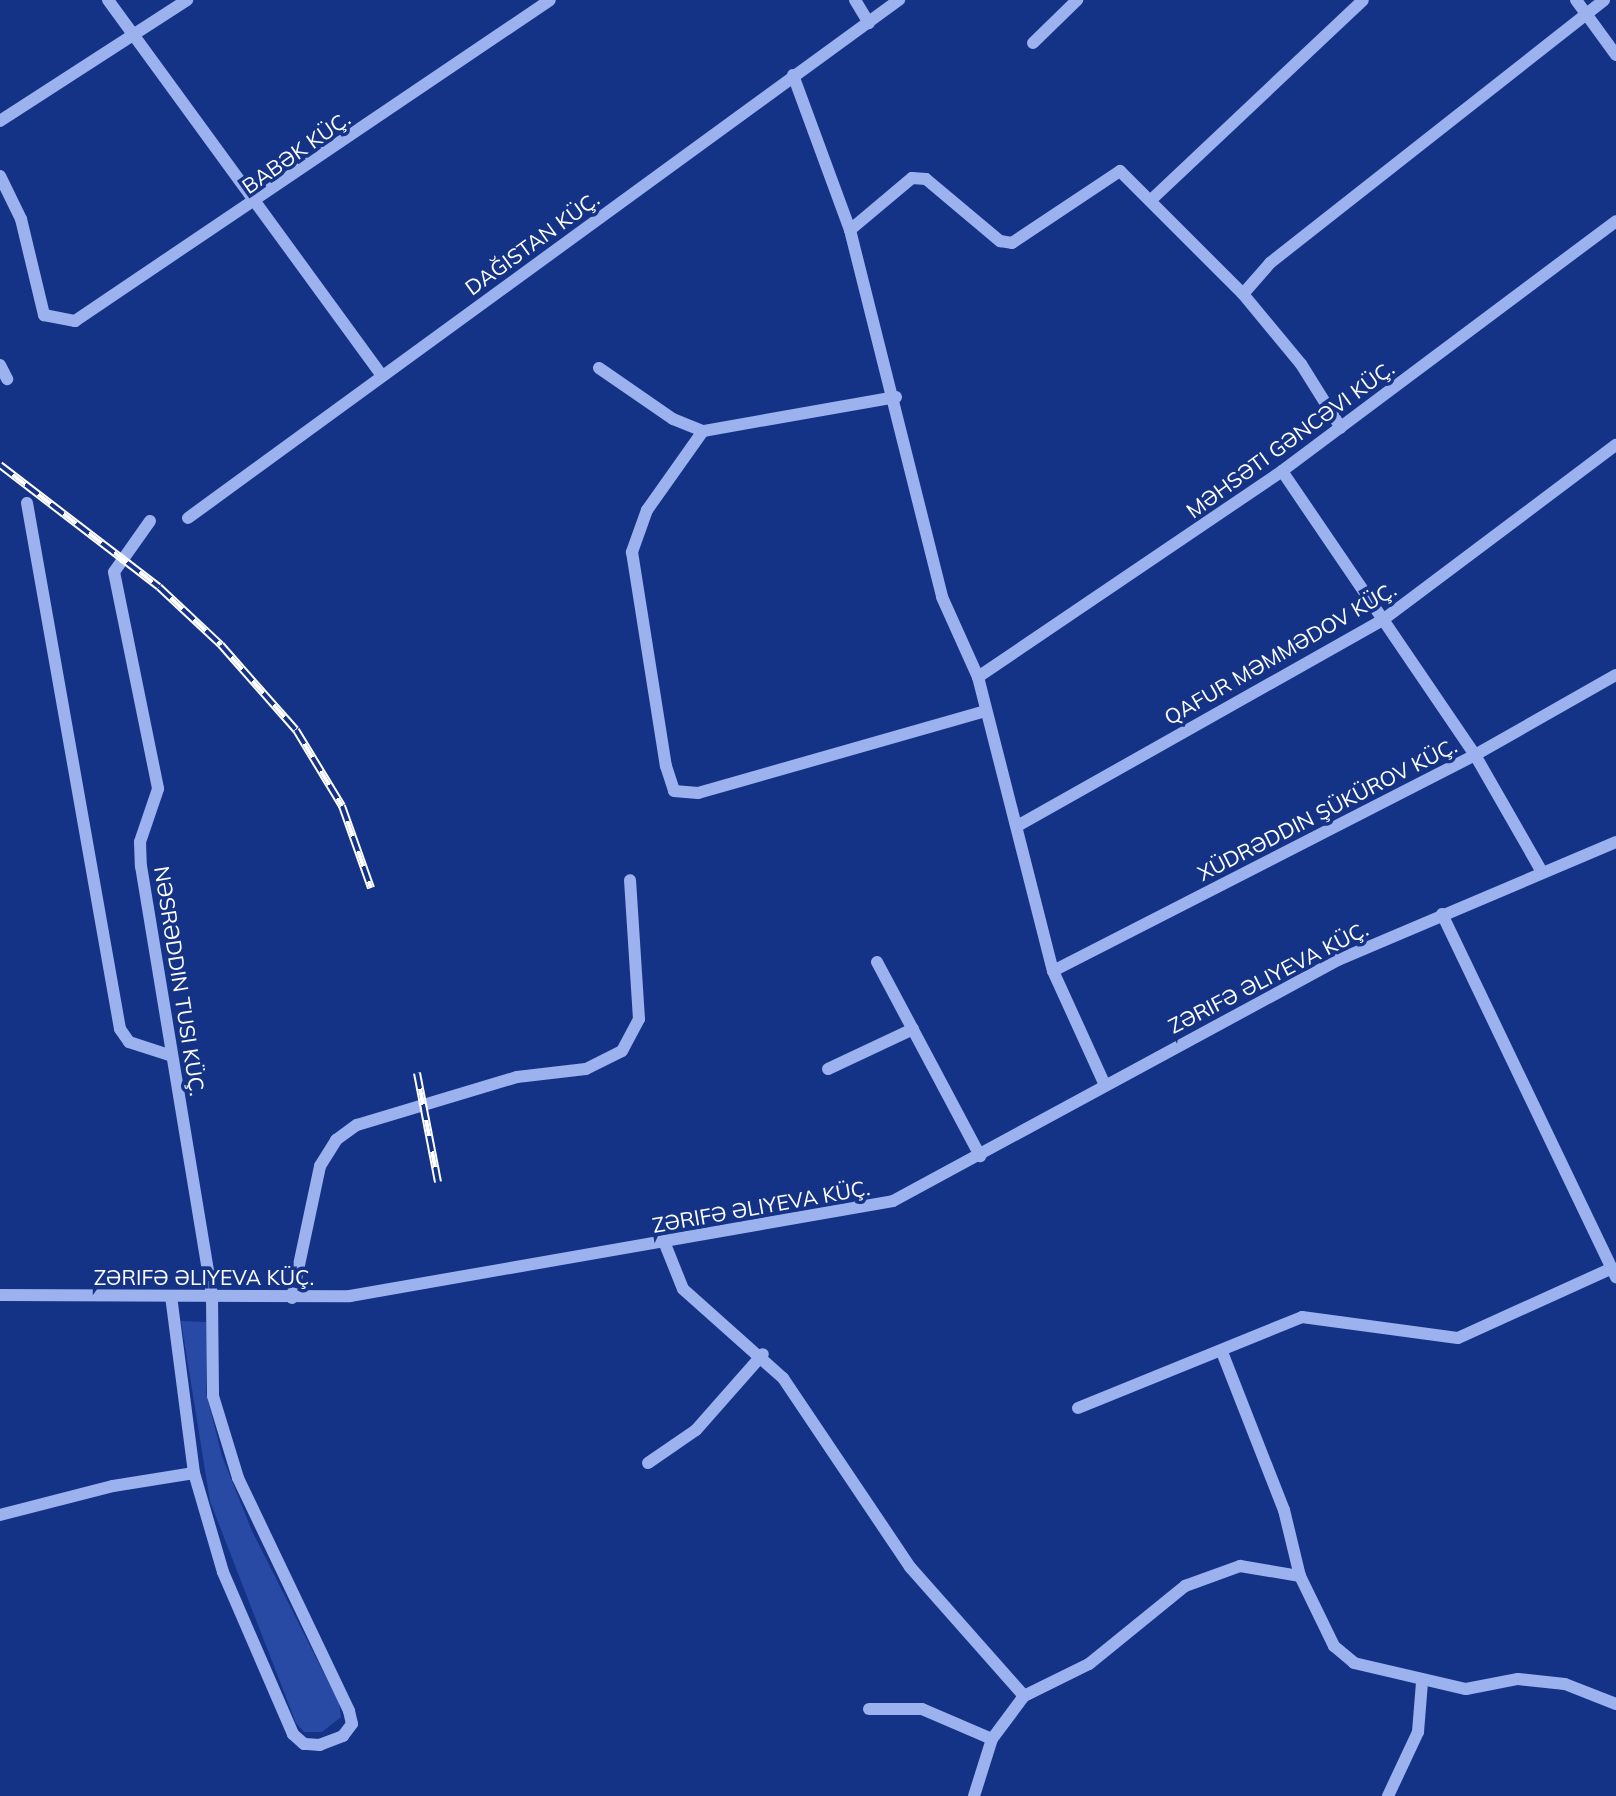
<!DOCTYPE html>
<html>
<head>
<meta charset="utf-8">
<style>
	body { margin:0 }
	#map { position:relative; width:1616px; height:1796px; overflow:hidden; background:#153386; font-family:Mulish,sans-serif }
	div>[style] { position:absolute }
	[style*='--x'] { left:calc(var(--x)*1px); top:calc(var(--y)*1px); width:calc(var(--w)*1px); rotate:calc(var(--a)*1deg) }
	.green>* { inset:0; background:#284aa5 }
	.minor>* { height:12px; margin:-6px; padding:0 6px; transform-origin:6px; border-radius:6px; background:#9bb2ee }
	.rail>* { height:8px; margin-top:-4px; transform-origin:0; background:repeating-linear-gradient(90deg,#153386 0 16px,#fff 0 32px); box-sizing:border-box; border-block:2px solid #fff }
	span { translate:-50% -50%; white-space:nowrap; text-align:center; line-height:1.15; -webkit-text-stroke:7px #153386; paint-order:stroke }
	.street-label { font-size:21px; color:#fff }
</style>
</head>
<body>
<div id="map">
	<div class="green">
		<div style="clip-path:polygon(181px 1321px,208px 1322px,206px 1393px,222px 1456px,252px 1531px,339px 1703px,341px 1717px,322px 1732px,304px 1732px,296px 1723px,210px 1501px)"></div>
	</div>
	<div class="minor">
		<div style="--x:108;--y:0;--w:465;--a:53.9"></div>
		<div style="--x:855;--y:0;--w:27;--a:59"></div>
		<div style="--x:1576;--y:0;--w:68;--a:54"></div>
		<div style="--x:1033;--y:43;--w:62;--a:-44.3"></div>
		<div style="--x:793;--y:75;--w:165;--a:69.8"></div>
		<div style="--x:850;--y:230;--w:378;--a:75.9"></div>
		<div style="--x:942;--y:597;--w:88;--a:65.8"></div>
		<div style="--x:978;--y:677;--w:303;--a:75.7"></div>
		<div style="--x:1053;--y:971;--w:123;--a:65.5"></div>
		<div style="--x:0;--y:121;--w:223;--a:-32.9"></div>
		<div style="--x:0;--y:176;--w:48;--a:64"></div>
		<div style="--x:21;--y:219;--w:99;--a:76.5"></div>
		<div style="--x:44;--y:315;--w:32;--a:11"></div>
		<div style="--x:75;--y:321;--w:573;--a:-34.05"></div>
		<div style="--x:1151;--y:200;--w:291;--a:-43.3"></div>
		<div style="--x:850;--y:230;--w:81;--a:-40"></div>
		<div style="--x:912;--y:178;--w:14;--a:4"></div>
		<div style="--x:926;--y:179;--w:97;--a:40"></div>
		<div style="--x:1000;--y:241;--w:12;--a:9"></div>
		<div style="--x:1012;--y:243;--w:130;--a:-33.7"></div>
		<div style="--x:1120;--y:171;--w:174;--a:45"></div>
		<div style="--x:1243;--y:294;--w:91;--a:50.4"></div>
		<div style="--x:1301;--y:364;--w:75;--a:58"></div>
		<div style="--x:1243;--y:294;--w:41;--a:-48.9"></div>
		<div style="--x:1270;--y:263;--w:425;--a:-38.2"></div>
		<div style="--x:0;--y:365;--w:16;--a:63"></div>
		<div style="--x:599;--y:368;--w:90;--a:34.6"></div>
		<div style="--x:673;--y:419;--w:32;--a:22"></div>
		<div style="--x:896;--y:397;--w:196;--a:170"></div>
		<div style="--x:703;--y:431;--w:97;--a:125.3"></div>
		<div style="--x:647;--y:510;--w:45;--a:109.7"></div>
		<div style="--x:632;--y:552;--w:217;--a:81"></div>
		<div style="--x:666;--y:766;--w:26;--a:72"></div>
		<div style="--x:674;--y:791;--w:24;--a:5"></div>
		<div style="--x:698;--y:793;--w:299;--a:-15.9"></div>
		<div style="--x:1282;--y:471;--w:343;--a:55.8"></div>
		<div style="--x:1475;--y:755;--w:135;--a:60.2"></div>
		<div style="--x:27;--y:503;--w:534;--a:79.97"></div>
		<div style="--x:120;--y:1029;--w:16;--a:55"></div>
		<div style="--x:129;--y:1042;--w:45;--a:18"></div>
		<div style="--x:188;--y:518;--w:880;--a:-36.08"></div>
		<div style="--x:150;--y:521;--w:62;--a:125.2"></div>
		<div style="--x:114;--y:572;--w:221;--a:78.5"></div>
		<div style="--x:158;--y:789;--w:56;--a:108.8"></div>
		<div style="--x:140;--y:842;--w:24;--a:88"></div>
		<div style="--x:141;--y:866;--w:437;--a:80.6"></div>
		<div style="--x:212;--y:1297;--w:99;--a:89.4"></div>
		<div style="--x:213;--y:1396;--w:86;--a:73"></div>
		<div style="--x:238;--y:1478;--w:258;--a:64.5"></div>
		<div style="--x:349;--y:1711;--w:13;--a:77"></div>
		<div style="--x:352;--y:1724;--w:15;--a:127"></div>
		<div style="--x:343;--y:1736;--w:25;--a:159"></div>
		<div style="--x:320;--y:1745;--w:16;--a:-176"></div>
		<div style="--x:304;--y:1744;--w:15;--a:-138"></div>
		<div style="--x:293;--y:1734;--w:176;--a:-113.4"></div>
		<div style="--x:223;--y:1572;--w:103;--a:-106.3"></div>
		<div style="--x:194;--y:1473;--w:178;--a:-97.4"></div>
		<div style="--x:978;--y:677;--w:367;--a:-34.1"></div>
		<div style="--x:1282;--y:471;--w:417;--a:-36.8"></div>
		<div style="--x:1019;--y:825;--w:419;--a:-29.4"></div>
		<div style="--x:1384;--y:619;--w:290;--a:-36.9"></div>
		<div style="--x:1442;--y:914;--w:403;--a:64.4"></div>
		<div style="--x:877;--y:962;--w:220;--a:62"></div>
		<div style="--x:1053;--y:971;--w:474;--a:-27.1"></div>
		<div style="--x:1475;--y:755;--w:162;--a:-29.6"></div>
		<div style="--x:828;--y:1069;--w:94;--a:-25.2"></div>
		<div style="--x:665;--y:1244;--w:48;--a:68.2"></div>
		<div style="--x:683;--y:1289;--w:134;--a:41.7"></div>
		<div style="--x:783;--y:1378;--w:228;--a:56.1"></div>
		<div style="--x:910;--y:1567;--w:172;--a:48.5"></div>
		<div style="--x:0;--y:1295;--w:350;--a:0.2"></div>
		<div style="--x:350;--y:1296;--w:551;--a:-9.92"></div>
		<div style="--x:893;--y:1201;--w:506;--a:-28.44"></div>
		<div style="--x:1338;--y:960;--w:302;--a:-23"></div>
		<div style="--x:292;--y:1298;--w:135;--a:-78"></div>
		<div style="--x:320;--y:1166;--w:31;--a:-58"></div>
		<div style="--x:336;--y:1140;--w:26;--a:-36"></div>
		<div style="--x:357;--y:1125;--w:167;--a:-16.7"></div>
		<div style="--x:517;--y:1077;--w:69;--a:-6.6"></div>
		<div style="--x:586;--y:1069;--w:40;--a:-26.6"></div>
		<div style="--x:622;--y:1051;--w:36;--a:-62"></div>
		<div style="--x:639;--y:1019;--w:139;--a:-93.7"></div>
		<div style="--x:1222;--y:1352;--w:170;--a:68.6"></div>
		<div style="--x:1284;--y:1510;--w:68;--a:76.4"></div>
		<div style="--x:1078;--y:1408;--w:242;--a:-22.1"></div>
		<div style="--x:1302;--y:1317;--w:157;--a:7.7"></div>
		<div style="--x:1458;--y:1338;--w:169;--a:-24.4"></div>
		<div style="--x:648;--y:1463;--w:58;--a:-34.5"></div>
		<div style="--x:696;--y:1430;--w:101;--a:-48.6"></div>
		<div style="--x:0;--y:1515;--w:117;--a:-14.4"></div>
		<div style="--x:113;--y:1486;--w:82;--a:-9.1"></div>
		<div style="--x:1024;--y:1696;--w:72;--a:-26.2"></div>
		<div style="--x:1089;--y:1664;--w:124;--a:-39.1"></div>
		<div style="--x:1185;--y:1586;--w:59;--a:-20"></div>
		<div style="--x:1240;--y:1566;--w:61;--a:9.5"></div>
		<div style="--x:1300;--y:1576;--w:78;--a:64.1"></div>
		<div style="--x:1334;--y:1646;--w:26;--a:40"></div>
		<div style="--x:1354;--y:1663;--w:115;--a:13.1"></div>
		<div style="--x:1466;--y:1689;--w:53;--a:-10.9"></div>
		<div style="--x:1518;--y:1679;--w:47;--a:6.1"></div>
		<div style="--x:1565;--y:1684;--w:55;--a:21.4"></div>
		<div style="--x:869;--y:1709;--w:53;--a:0"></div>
		<div style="--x:922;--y:1709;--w:76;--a:23.2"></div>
		<div style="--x:974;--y:1796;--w:60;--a:-72.5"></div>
		<div style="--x:992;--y:1739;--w:54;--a:-53.3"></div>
		<div style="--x:1388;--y:1796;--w:71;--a:-64.9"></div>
		<div style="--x:1418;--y:1732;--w:50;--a:-85.4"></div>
	</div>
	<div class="rail">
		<div style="--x:0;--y:465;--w:200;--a:37.5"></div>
		<div style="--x:159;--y:587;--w:85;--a:43.1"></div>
		<div style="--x:221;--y:645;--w:113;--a:48.6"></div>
		<div style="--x:296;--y:730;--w:89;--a:58.8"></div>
		<div style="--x:342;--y:806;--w:87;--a:70.5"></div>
		<div style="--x:417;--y:1073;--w:111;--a:79.1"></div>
	</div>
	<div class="street-label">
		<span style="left:296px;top:152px;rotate:-35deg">BABƏK KÜÇ.</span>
		<span style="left:532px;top:243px;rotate:-36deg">DAĞISTAN KÜÇ.</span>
		<span style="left:1290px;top:439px;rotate:-36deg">MƏHSƏTI GƏNCƏVI KÜÇ.</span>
		<span style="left:1280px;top:653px;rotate:-30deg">QAFUR MƏMMƏDOV KÜÇ.</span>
		<span style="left:1327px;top:809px;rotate:-27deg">XÜDRƏDDIN ŞÜKÜROV KÜÇ.</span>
		<span style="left:1268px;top:977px;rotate:-27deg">ZƏRIFƏ ƏLIYEVA KÜÇ.</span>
		<span style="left:180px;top:981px;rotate:81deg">NƏSRƏDDIN TUSI KÜÇ.</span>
		<span style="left:761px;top:1206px;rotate:-10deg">ZƏRIFƏ ƏLIYEVA KÜÇ.</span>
		<span style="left:204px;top:1277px">ZƏRIFƏ ƏLIYEVA KÜÇ.</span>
	</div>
</div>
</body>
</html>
